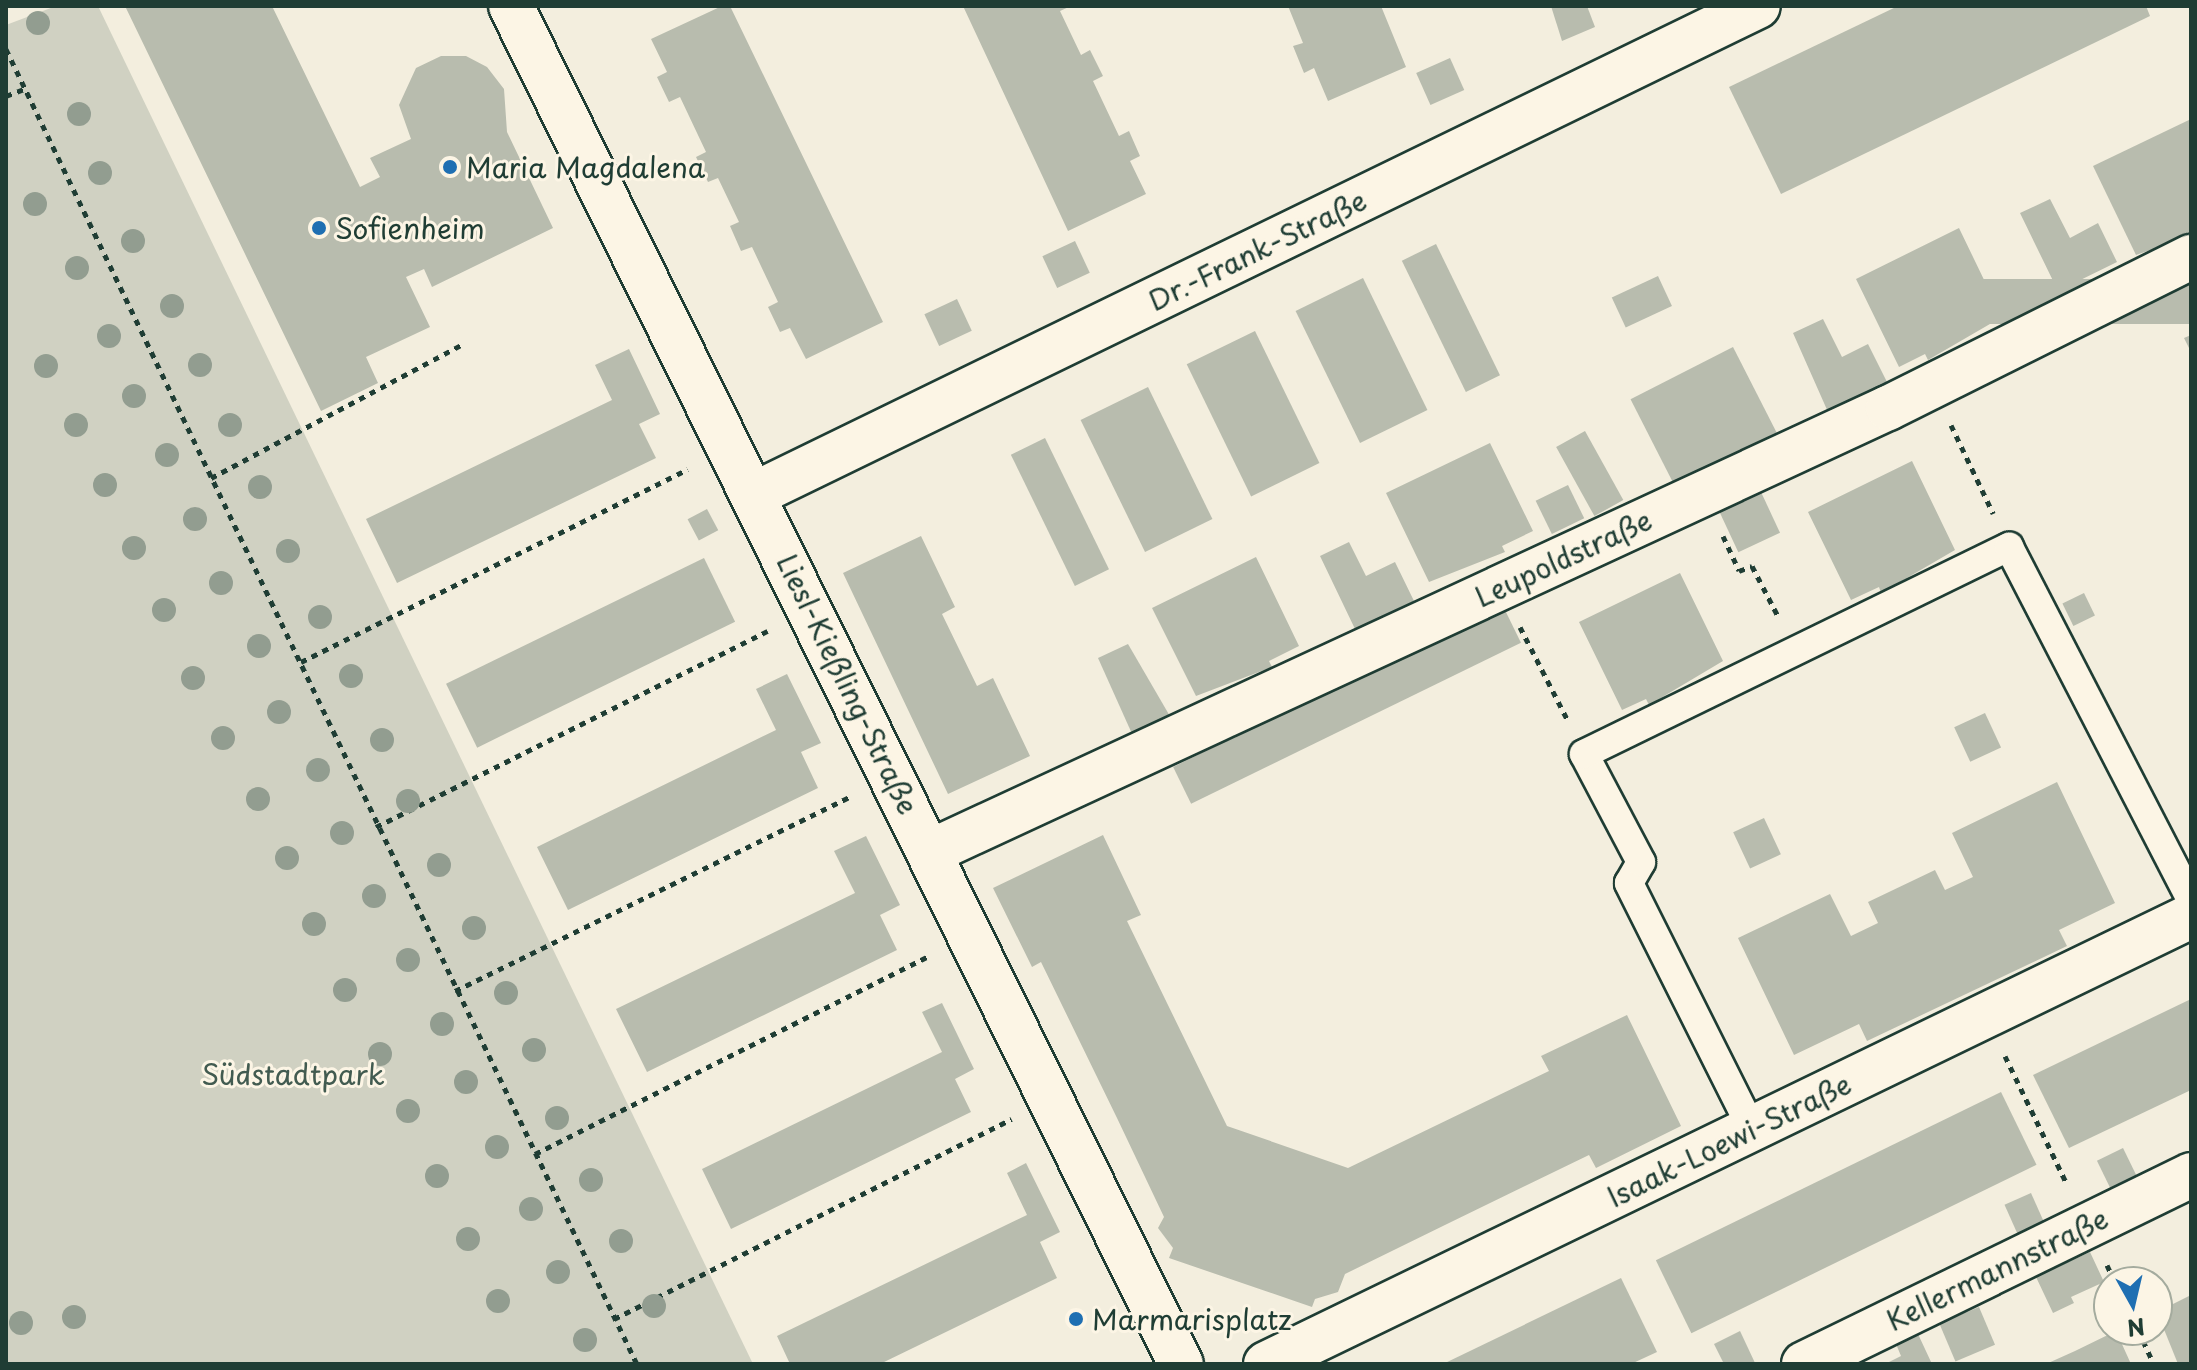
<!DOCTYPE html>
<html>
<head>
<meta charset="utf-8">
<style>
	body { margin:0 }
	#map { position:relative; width:2197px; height:1370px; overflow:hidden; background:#f3eede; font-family:"Playpen Sans",sans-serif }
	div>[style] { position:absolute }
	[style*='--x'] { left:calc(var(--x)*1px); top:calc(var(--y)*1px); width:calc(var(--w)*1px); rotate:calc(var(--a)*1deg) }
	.green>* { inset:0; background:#d0d1c2 }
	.building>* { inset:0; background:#b8bcae; transform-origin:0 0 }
	.path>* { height:5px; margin-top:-2.5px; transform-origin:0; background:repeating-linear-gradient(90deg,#1f3d34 0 6px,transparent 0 12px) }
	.roads { filter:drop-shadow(2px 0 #1f3d34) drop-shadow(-2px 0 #1f3d34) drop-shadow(0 2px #1f3d34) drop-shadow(0 -2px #1f3d34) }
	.lane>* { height:28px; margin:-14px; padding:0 14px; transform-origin:14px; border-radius:14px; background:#fcf5e5 }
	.street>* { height:44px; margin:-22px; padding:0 22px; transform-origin:22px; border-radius:22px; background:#fcf5e5 }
	.trees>* { width:24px; height:24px; margin:-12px; border-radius:50%; background:#929d90 }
	.dots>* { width:22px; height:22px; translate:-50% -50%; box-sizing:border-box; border:4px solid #fcf5e5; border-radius:50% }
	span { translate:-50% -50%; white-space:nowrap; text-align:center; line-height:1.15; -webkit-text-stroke:6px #fcf5e5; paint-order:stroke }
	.poi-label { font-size:28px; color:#1f3d34 }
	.left { translate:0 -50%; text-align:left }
	.street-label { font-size:28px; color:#1f3d34 }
	.park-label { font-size:28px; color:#425b50 }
	.frame { position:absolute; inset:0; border:8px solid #1f3d34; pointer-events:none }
	.north { position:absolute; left:2093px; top:1266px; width:80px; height:80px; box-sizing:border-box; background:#fcf5e5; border:2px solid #a4ab9e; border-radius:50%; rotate:172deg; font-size:22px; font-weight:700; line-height:32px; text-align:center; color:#1f3d34 }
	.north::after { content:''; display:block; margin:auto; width:28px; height:36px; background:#1f6fb2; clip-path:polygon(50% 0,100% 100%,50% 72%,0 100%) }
</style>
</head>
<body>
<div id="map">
	<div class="green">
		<div style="clip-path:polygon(56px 6px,98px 6px,753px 1364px,6px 1364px,6px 25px)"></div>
	</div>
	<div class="building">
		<div style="clip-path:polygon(125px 6px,272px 6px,360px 187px,380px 177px,370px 158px,411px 139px,399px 105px,416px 68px,441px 56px,466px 56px,487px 67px,504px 89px,507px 132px,553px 228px,432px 287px,424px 269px,406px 277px,430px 327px,366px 357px,378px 383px,321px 411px)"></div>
		<div style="clip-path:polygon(722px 6px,730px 6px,883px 322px,806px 359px,790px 328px,780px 332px,768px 307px,778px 302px,752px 247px,741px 251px,730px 226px,739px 222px,718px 178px,708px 182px,696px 157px,706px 152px,680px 97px,669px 102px,657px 77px,667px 72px,651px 39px)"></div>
		<div style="clip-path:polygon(963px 6px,1071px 6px,1060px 11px,1081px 55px,1090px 50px,1103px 76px,1093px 81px,1119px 136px,1129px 131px,1140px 156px,1130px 161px,1146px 194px,1068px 231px)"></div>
		<div style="clip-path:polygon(1288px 6px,1381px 6px,1406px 67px,1328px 101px,1314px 68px,1304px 73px,1293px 46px,1303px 43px)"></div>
		<div style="clip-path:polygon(1551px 6px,1587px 6px,1595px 27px,1562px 41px)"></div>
		<div style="clip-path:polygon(1898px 6px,2146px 6px,2150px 16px,1781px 194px,1729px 87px)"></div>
		<div style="left:1450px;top:58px;width:35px;height:37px;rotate:66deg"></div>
		<div style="clip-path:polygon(2191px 119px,2191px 236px,2136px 255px,2093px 166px)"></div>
		<div style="clip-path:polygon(2050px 199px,2070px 238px,2098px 223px,2117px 262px,2058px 291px,2020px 213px)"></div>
		<div style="clip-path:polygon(1959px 228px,2002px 317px,1928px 360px,1925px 354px,1899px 367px,1856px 279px)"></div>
		<div style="left:1075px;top:241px;width:35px;height:36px;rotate:65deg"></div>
		<div style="left:1436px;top:244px;width:146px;height:38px;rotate:64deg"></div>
		<div style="left:1658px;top:276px;width:33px;height:51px;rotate:65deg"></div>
		<div style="left:1363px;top:278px;width:147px;height:75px;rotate:64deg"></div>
		<div style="left:2191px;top:279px;width:45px;height:275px;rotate:90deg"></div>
		<div style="left:957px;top:299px;width:35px;height:36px;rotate:65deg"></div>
		<div style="clip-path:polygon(1823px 319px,1842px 357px,1868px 344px,1887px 382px,1828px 412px,1793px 333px)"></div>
		<div style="left:1255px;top:331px;width:147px;height:76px;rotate:64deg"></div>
		<div style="clip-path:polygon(2191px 335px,2191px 352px,2184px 338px)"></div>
		<div style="left:1733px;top:347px;width:98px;height:115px;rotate:63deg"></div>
		<div style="clip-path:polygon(629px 349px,660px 414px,639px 424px,656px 458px,397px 583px,366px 519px,612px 400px,595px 365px)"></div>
		<div style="left:1148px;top:387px;width:147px;height:75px;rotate:64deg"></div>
		<div style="left:1585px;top:431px;width:79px;height:33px;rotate:61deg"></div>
		<div style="left:1045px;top:438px;width:146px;height:38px;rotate:64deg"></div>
		<div style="clip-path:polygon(1490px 443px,1533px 531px,1502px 546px,1505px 552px,1429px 582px,1386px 493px)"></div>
		<div style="clip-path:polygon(1912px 461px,1955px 550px,1881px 593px,1879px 587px,1851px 600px,1808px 512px)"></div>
		<div style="left:1568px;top:485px;width:37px;height:36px;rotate:64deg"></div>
		<div style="left:1761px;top:492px;width:45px;height:46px;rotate:65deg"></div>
		<div style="left:707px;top:509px;width:24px;height:22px;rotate:62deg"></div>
		<div style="clip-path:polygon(921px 536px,955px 607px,942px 614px,977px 686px,993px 678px,1030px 756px,948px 794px,843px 573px)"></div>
		<div style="clip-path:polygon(1349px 542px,1366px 576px,1395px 562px,1414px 601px,1355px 629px,1320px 556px)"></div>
		<div style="clip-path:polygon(1256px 557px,1299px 646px,1269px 661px,1272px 667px,1196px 696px,1152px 608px)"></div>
		<div style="left:704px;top:558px;width:71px;height:287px;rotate:64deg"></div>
		<div style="clip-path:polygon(1680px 573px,1723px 661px,1649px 705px,1646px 699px,1622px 710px,1579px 622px)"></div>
		<div style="left:2084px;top:593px;width:25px;height:24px;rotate:64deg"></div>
		<div style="left:1503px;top:606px;width:41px;height:367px;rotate:64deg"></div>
		<div style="clip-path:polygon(1128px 644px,1171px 718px,1133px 736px,1098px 658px)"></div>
		<div style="clip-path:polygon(787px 674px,821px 743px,801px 752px,818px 788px,568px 910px,537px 847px,776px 730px,756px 689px)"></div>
		<div style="left:1985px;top:713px;width:38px;height:34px;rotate:65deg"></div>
		<div style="clip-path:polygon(2057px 782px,2115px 903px,2059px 930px,2067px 946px,1867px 1041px,1859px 1024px,1794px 1055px,1738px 938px,1830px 894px,1851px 936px,1878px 923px,1868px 902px,1935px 870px,1945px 890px,1973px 877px,1952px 833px)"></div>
		<div style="left:1764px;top:818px;width:40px;height:34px;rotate:65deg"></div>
		<div style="clip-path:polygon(1103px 835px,1141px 915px,1127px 921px,1227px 1126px,1348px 1168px,1549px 1071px,1541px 1056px,1627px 1015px,1681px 1126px,1596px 1168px,1589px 1155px,1447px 1224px,1345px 1274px,1338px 1292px,1315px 1299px,1312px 1307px,1169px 1258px,1173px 1248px,1158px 1228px,1164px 1217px,1117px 1118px,1041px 962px,1032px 967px,993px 888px)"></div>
		<div style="clip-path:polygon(866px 836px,900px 905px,880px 915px,897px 950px,647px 1072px,616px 1009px,855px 893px,834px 851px)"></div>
		<div style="clip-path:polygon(2191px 999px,2191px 1090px,2069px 1148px,2033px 1075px)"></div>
		<div style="clip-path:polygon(942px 1003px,974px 1069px,955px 1079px,971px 1112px,731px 1229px,702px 1169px,942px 1052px,922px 1012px)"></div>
		<div style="left:2001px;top:1092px;width:81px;height:384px;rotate:64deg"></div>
		<div style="left:2123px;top:1148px;width:34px;height:29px;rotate:64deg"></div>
		<div style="clip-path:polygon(1026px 1163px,1060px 1232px,1040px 1242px,1057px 1278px,880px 1364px,790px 1364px,777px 1336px,1027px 1215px,1007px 1173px)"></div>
		<div style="left:2031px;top:1193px;width:34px;height:29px;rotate:66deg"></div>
		<div style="clip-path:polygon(2090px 1252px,2104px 1282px,2071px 1297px,2074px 1303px,2053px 1313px,2036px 1277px)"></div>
		<div style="clip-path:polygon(1621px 1278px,1657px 1352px,1631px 1364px,1443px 1364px)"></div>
		<div style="clip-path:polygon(2191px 1295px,2191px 1364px,2178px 1364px,2157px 1312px)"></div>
		<div style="left:1979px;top:1307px;width:41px;height:43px;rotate:67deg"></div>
		<div style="clip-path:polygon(1740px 1331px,1755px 1363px,1724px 1364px,1714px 1344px)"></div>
		<div style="clip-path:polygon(2116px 1331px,2131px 1364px,2046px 1364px,2075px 1351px)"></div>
		<div style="clip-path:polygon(1918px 1334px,1932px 1364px,1885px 1364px,1901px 1356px,1896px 1344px)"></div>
	</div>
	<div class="path">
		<div style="--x:6;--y:49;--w:1459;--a:64.37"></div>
		<div style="--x:6;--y:96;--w:19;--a:-21"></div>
		<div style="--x:1951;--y:425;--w:98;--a:64.5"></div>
		<div style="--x:211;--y:478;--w:283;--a:-28"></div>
		<div style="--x:1723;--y:536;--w:38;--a:65"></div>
		<div style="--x:1739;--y:571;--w:14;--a:-21"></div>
		<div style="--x:1752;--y:566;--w:59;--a:62.6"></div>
		<div style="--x:1520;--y:627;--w:106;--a:62.9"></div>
		<div style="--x:301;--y:662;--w:432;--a:-26.5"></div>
		<div style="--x:376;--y:827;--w:438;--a:-26.6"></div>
		<div style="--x:455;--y:991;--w:439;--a:-26.2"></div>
		<div style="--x:2005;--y:1056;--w:142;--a:64.2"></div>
		<div style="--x:535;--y:1154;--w:443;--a:-26.7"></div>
		<div style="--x:2107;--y:1265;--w:19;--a:65"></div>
		<div style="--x:614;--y:1319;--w:445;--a:-26.7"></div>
		<div style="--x:2138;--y:1330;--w:38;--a:65"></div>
	</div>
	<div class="roads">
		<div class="lane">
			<div style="--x:1752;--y:1129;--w:275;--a:-116.6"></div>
			<div style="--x:1629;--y:883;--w:24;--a:-60"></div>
			<div style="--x:1641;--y:862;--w:122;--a:-117.8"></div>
			<div style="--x:1584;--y:754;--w:473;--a:-26"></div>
			<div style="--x:2009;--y:547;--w:396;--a:62.7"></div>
		</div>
		<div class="street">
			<div style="--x:511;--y:6;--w:1514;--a:63.74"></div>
			<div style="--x:755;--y:494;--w:1115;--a:-25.94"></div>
			<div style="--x:930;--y:852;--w:1056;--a:-24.87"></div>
			<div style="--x:1888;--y:408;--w:339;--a:-26.5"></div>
			<div style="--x:1266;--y:1364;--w:1028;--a:-25.84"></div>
			<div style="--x:1804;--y:1364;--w:431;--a:-26"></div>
		</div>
	</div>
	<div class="trees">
		<div style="left:38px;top:23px"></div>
		<div style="left:79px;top:114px"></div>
		<div style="left:100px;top:173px"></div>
		<div style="left:35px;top:204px"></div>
		<div style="left:133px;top:241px"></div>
		<div style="left:77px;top:268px"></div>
		<div style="left:172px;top:306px"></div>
		<div style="left:109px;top:336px"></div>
		<div style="left:200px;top:365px"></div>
		<div style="left:46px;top:366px"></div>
		<div style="left:134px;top:396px"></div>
		<div style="left:76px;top:425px"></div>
		<div style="left:230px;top:425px"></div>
		<div style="left:167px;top:455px"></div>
		<div style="left:105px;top:485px"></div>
		<div style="left:260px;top:487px"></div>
		<div style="left:195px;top:519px"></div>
		<div style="left:134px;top:548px"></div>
		<div style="left:288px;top:551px"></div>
		<div style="left:221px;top:583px"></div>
		<div style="left:164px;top:610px"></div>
		<div style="left:320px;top:617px"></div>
		<div style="left:259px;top:646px"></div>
		<div style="left:351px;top:676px"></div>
		<div style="left:193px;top:678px"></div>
		<div style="left:279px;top:712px"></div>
		<div style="left:223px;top:738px"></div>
		<div style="left:382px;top:740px"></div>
		<div style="left:318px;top:770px"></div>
		<div style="left:258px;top:799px"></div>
		<div style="left:408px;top:801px"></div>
		<div style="left:342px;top:833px"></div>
		<div style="left:287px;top:858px"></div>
		<div style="left:439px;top:865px"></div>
		<div style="left:374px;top:896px"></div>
		<div style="left:314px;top:924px"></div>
		<div style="left:474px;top:928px"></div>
		<div style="left:408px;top:960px"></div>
		<div style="left:345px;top:990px"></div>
		<div style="left:506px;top:993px"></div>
		<div style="left:442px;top:1024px"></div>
		<div style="left:534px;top:1050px"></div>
		<div style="left:380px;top:1054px"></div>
		<div style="left:466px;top:1082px"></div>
		<div style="left:408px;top:1111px"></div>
		<div style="left:557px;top:1118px"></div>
		<div style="left:497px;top:1147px"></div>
		<div style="left:437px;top:1176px"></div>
		<div style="left:591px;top:1180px"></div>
		<div style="left:531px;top:1209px"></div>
		<div style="left:468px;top:1239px"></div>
		<div style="left:621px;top:1241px"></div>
		<div style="left:558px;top:1272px"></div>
		<div style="left:498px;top:1301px"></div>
		<div style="left:654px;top:1306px"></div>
		<div style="left:74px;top:1317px"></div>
		<div style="left:21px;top:1323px"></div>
		<div style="left:585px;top:1340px"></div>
	</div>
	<div class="dots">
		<div style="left:450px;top:167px;background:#1f6fb2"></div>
		<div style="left:319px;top:228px;background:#1f6fb2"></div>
		<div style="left:1076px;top:1319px;background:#1f6fb2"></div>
	</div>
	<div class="poi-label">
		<span class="left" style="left:466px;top:167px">Maria Magdalena</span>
		<span class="left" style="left:335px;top:228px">Sofienheim</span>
		<span class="left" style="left:1092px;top:1319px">Marmarisplatz</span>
	</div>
	<div class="street-label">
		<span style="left:1257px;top:250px;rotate:-26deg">Dr.-Frank-Straße</span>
		<span style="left:1563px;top:558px;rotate:-25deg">Leupoldstraße</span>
		<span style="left:848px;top:684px;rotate:64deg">Liesl-Kießling-Straße</span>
		<span style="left:1729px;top:1140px;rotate:-26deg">Isaak-Loewi-Straße</span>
		<span style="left:1997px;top:1269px;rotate:-26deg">Kellermannstraße</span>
	</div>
	<div class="park-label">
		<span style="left:293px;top:1074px">Südstadtpark</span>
	</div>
	<div class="frame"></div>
	<div class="north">N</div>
</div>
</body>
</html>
